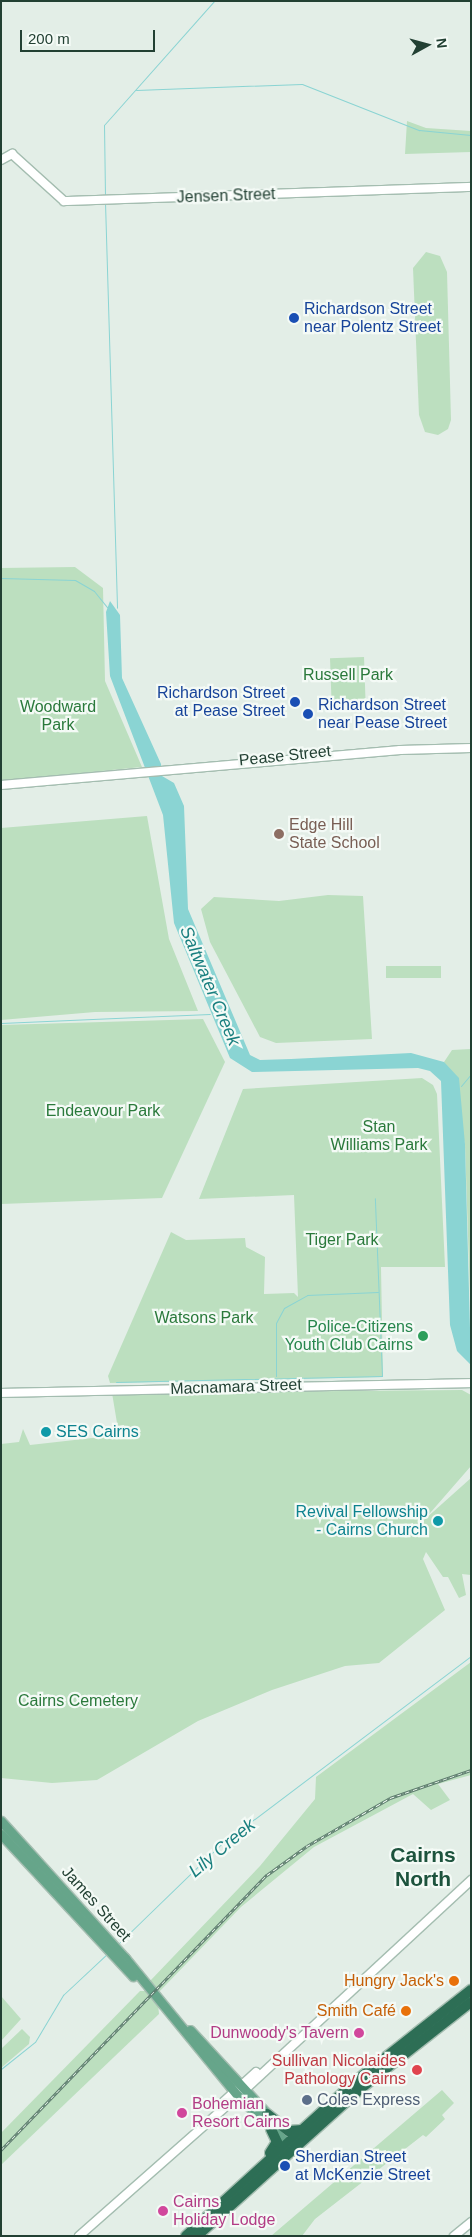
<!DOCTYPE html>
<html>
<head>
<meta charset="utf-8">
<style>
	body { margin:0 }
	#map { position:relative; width:472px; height:2237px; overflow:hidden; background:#e3eee7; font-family:Helvetica,sans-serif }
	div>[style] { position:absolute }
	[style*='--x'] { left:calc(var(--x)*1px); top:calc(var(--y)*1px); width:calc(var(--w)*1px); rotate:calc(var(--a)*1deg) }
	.green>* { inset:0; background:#bcdfbf; transform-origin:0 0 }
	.water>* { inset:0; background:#8ad4d3 }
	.stream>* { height:1px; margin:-0.5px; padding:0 0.5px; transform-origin:0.5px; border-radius:0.5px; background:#8ad4d3 }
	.roads { filter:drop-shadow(1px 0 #a4bdb0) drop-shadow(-1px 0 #a4bdb0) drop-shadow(0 1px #a4bdb0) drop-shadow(0 -1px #a4bdb0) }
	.secondary>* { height:8px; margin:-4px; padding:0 4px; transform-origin:4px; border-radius:4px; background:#fff }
	.primary>* { height:9px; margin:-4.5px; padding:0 4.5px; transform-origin:4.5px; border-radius:4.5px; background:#66a58a }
	.highway>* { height:10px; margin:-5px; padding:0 5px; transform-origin:5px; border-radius:5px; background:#2d6e55 }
	.rail>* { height:3px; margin-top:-1.5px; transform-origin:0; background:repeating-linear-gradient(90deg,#f4faf6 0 4px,#5d7b6e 0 8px); box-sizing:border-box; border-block:1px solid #5d7b6e }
	.dots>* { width:14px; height:14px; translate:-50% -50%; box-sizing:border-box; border:2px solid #f4faf6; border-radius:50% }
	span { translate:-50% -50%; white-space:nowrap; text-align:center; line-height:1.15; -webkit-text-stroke:4.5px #f4faf6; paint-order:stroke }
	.street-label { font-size:16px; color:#224033 }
	.transit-label { font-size:16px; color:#164399 }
	.left { translate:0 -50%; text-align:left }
	.right { translate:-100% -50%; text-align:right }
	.park-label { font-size:16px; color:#2a793b }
	.education-label { font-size:16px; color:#785e54 }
	.leisure-label { font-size:16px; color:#27864d }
	.culture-label { font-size:16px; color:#0d838f }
	.food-label { font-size:16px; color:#c56008 }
	.hotel-label { font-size:16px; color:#b23c85 }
	.health-label { font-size:16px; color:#be3a42 }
	.service-label { font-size:16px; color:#4e5e75 }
	.water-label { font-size:18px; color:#197f7f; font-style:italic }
	.district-label { font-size:21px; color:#1d533d; font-weight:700 }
	.frame { position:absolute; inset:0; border:2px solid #224033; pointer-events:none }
	.north { position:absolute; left:402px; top:20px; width:50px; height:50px; -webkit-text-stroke:4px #f4faf6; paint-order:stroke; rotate:83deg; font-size:14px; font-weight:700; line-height:20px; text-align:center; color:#224033 }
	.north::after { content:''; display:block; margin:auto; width:18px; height:22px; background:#224033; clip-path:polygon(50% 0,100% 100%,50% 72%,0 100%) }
	.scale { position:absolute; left:20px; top:30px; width:135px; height:22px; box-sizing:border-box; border:2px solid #224033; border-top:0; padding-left:6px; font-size:15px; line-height:18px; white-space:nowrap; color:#224033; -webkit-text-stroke:4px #f4faf6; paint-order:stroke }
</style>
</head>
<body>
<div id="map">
	<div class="green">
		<div style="clip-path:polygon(407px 121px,426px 128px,471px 131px,471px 152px,405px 154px)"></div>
		<div style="clip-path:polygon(426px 252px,440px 256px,447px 272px,451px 420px,448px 429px,438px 435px,425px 432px,419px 415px,413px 268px)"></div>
		<div style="clip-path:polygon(75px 567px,103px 588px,105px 681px,142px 767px,1px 781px,1px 568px)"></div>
		<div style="left:364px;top:657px;width:48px;height:34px;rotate:88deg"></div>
		<div style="clip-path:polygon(147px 816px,169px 939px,198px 1011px,95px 1012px,1px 1020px,1px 828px)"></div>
		<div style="clip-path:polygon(328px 895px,363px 896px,372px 1039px,276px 1043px,260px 1037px,210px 942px,201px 909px,214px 897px,279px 901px)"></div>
		<div style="left:441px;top:966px;width:12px;height:55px;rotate:90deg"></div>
		<div style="clip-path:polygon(203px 1019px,225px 1062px,162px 1198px,1px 1204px,1px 1025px)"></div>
		<div style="clip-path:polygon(471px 1049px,471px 1327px,465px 1144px,444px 1062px,452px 1050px)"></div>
		<div style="clip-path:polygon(422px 1078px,433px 1085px,437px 1094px,445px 1267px,381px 1267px,383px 1377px,110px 1383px,108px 1376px,171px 1232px,186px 1240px,245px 1238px,246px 1247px,265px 1257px,264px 1294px,294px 1293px,298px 1297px,294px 1195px,199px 1199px,243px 1089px)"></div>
		<div style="clip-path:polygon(462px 1390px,471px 1395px,471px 1466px,424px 1520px,471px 1478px,471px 1575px,462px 1574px,466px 1595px,459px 1598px,448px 1577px,443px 1577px,426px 1552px,423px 1559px,445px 1610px,379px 1663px,345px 1666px,272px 1690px,198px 1721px,97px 1780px,52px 1783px,1px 1778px,1px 1444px,19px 1442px,23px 1429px,30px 1445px,119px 1435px,112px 1393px)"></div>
		<div style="clip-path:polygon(471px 1662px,471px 1775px,438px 1784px,450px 1800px,431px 1810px,413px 1794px,314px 1847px,241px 1907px,159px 1992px,150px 1981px,260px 1866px,315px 1799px,316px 1777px)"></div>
		<div style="clip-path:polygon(140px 1991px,146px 1991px,158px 2004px,159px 2014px,1px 2165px,1px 2133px)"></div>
		<div style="clip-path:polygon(1px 1996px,21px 2019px,1px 2041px)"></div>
		<div style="clip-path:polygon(22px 2029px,30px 2037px,29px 2044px,1px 2068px,1px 2049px)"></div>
		<div style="clip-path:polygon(442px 2090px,454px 2103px,442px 2115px,445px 2119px,426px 2137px,423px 2135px,315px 2219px,302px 2236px,271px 2236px)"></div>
	</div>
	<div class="water">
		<div style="clip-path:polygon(110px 601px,120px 615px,122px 678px,161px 764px,162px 776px,174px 783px,184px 806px,188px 909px,250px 1055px,260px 1060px,291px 1059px,411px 1053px,444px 1062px,459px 1078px,465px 1144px,471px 1365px,457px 1351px,450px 1325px,441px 1081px,430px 1071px,418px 1068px,252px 1072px,230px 1058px,174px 923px,163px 815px,110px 676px,106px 612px)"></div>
	</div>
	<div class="stream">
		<div style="--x:136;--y:90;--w:166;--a:-2.1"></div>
		<div style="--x:302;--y:84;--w:126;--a:21.5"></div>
		<div style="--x:419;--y:130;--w:52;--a:5.5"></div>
		<div style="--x:105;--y:196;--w:71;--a:-90.8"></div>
		<div style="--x:104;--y:125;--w:166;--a:-48.4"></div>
		<div style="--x:105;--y:202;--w:406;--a:88.3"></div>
		<div style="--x:1;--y:578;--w:74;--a:1.5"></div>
		<div style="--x:75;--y:580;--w:22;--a:30"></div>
		<div style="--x:94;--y:591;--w:21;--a:51"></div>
		<div style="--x:1;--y:1023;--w:209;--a:-2.5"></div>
		<div style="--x:461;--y:1086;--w:16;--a:-50"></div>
		<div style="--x:276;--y:1376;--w:53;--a:-90"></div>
		<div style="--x:276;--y:1323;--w:17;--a:-62"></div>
		<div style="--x:284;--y:1308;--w:26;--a:-29"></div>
		<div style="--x:307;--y:1295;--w:71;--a:-2.4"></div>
		<div style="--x:116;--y:1382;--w:266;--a:-1.3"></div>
		<div style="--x:382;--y:1376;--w:178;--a:-92.3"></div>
		<div style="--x:118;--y:1944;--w:142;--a:-44.1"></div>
		<div style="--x:220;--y:1845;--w:314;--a:-37"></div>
		<div style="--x:1;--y:2069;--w:43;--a:-38.5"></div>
		<div style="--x:35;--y:2042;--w:55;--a:-59.2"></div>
		<div style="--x:63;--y:1995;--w:62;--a:-43"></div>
	</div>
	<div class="roads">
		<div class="secondary">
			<div style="--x:1;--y:160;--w:13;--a:-29"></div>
			<div style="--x:12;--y:154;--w:70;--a:42.1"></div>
			<div style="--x:64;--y:201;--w:407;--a:-2"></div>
			<div style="--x:1;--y:785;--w:401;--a:-5"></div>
			<div style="--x:400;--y:750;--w:71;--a:-1.6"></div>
			<div style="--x:1;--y:1393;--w:470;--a:-1.2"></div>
			<div style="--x:220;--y:2105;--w:49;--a:-42.5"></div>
			<div style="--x:79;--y:2236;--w:212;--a:-41.4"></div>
			<div style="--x:238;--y:2096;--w:318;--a:-42.8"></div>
			<div style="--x:454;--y:2236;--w:22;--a:-39"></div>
		</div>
		<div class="primary">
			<div style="--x:1;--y:1821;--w:185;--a:47.9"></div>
			<div style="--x:125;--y:1958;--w:178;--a:50.7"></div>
			<div style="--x:238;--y:2096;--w:68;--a:43.8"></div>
			<div style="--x:1;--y:1834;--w:194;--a:47.1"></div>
			<div style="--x:190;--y:2030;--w:120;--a:47.4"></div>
		</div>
		<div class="highway">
			<div style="--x:267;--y:2114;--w:28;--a:38"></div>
			<div style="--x:289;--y:2131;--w:13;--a:-4"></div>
			<div style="--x:270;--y:2153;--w:13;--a:-58"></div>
			<div style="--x:277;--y:2142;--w:14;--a:-115"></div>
			<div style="--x:186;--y:2236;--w:231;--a:-42.4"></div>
			<div style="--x:357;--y:2080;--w:145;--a:-38.3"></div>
			<div style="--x:197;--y:2236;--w:219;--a:-42"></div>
			<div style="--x:360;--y:2089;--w:141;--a:-38.1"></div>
		</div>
	</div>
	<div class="rail">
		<div style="--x:1;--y:2150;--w:383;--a:-46"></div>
		<div style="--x:267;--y:1875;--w:49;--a:-35.9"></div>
		<div style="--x:307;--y:1846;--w:96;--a:-30"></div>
		<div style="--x:390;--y:1798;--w:86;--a:-19.1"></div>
	</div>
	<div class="dots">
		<div style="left:294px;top:318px;background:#1a4fb4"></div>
		<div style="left:295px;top:702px;background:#1a4fb4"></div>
		<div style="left:308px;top:714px;background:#1a4fb4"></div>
		<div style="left:279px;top:834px;background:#8d6e63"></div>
		<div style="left:423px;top:1336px;background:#2e9e5b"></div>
		<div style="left:46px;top:1432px;background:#0f9aa8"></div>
		<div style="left:438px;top:1521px;background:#0f9aa8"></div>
		<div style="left:454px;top:1981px;background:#e8710a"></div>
		<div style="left:406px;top:2011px;background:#e8710a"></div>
		<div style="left:359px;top:2033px;background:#d1479c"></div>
		<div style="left:417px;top:2070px;background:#e0444e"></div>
		<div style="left:307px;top:2100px;background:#5c6f8a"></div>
		<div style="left:182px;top:2113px;background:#d1479c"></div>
		<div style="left:285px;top:2166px;background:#1a4fb4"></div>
		<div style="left:163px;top:2211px;background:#d1479c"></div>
	</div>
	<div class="street-label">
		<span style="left:226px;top:196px;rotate:-2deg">Jensen Street</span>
		<span style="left:285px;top:756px;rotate:-6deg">Pease Street</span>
		<span style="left:236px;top:1387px;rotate:-2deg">Macnamara Street</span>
		<span style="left:96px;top:1904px;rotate:48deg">James Street</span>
	</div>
	<div class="transit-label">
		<span class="left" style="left:304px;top:318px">Richardson Street<br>near Polentz Street</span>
		<span class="right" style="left:285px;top:702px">Richardson Street<br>at Pease Street</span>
		<span class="left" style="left:318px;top:714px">Richardson Street<br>near Pease Street</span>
		<span class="left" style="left:295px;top:2166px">Sherdian Street<br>at McKenzie Street</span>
	</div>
	<div class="park-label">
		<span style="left:348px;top:675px">Russell Park</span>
		<span style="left:58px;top:716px">Woodward<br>Park</span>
		<span style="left:103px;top:1111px">Endeavour Park</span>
		<span style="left:379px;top:1136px">Stan<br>Williams Park</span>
		<span style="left:342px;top:1240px">Tiger Park</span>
		<span style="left:204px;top:1318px">Watsons Park</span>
		<span style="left:78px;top:1701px">Cairns Cemetery</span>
	</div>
	<div class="education-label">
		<span class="left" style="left:289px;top:834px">Edge Hill<br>State School</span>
	</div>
	<div class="leisure-label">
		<span class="right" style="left:413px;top:1336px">Police-Citizens<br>Youth Club Cairns</span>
	</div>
	<div class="culture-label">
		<span class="left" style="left:56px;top:1432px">SES Cairns</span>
		<span class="right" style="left:428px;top:1521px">Revival Fellowship<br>- Cairns Church</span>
	</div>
	<div class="food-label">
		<span class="right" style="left:444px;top:1981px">Hungry Jack's</span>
		<span class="right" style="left:396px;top:2011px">Smith Café</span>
	</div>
	<div class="hotel-label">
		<span class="right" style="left:349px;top:2033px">Dunwoody's Tavern</span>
		<span class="left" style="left:192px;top:2113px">Bohemian<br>Resort Cairns</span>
		<span class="left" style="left:173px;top:2211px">Cairns<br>Holiday Lodge</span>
	</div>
	<div class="health-label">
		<span class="right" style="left:406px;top:2070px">Sullivan Nicolaides<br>Pathology Cairns</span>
	</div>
	<div class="service-label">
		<span class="left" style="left:317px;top:2100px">Coles Express</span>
	</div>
	<div class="water-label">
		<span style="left:210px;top:986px;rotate:67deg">Saltwater Creek</span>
		<span style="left:222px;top:1848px;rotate:-40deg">Lily Creek</span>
	</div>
	<div class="district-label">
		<span style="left:423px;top:1867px">Cairns<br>North</span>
	</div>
	<div class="frame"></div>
	<div class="north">N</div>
	<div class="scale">200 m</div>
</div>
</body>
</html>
